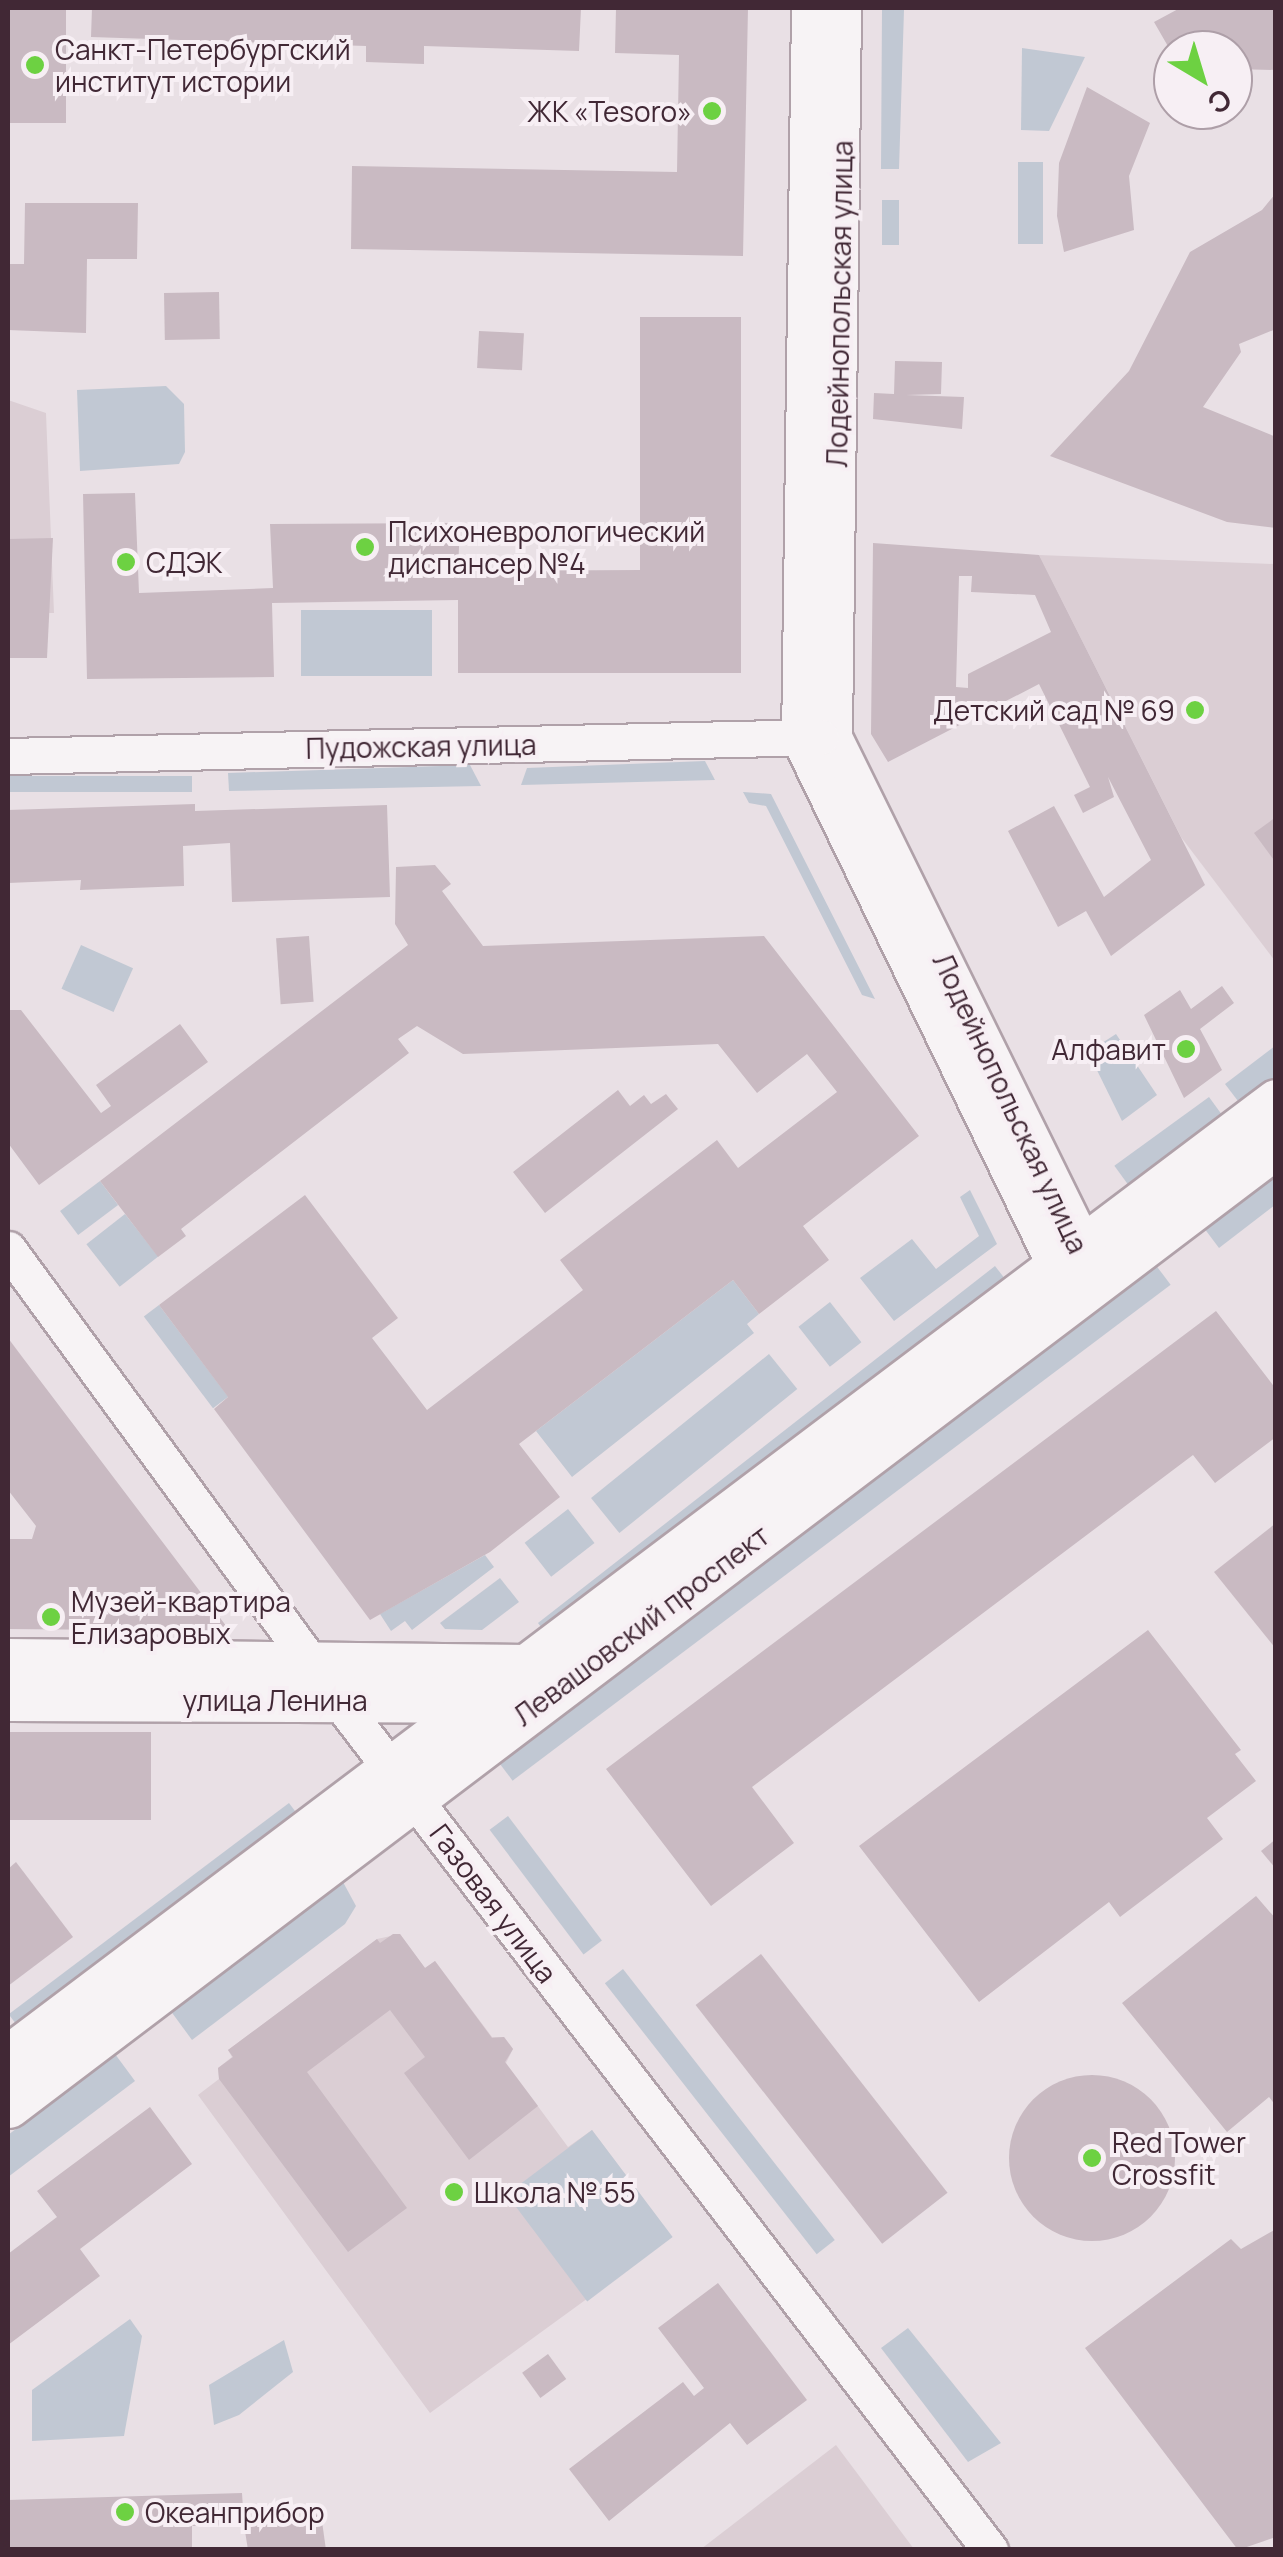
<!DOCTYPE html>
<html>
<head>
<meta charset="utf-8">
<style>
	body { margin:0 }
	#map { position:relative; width:1283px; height:2557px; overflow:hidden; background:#e9e0e5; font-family:Manrope,sans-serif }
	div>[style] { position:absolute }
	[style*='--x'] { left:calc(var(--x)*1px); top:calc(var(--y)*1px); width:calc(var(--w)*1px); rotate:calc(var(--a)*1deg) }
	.built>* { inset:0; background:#dbced4 }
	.green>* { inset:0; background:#c1c8d3; transform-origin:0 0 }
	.building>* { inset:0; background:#c9bac2; transform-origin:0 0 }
	.round { border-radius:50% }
	.roads { filter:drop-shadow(2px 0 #b0a1a9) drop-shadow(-2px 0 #b0a1a9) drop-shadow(0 2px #b0a1a9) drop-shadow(0 -2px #b0a1a9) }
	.minor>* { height:35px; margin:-17.5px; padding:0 17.5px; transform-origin:17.5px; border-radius:17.5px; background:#f7f3f5 }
	.tertiary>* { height:45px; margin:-22.5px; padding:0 22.5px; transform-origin:22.5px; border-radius:22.5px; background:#f7f3f5 }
	.dots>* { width:28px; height:28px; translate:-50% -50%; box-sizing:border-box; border:5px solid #f7eff4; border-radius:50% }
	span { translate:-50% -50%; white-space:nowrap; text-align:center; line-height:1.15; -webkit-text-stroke:8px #f7eff4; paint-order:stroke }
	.poi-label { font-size:28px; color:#412835 }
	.left { translate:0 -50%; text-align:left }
	.right { translate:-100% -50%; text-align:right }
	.street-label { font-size:28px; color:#412835 }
	.frame { position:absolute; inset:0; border:10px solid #412835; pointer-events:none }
	.north { position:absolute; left:1153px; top:30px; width:100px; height:100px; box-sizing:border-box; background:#f7eff4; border:2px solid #ae9fa8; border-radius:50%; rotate:142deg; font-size:28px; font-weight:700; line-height:40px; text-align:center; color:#412835 }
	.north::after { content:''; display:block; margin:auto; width:35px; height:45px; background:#6dd142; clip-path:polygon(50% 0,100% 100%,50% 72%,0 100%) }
</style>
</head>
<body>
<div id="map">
	<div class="built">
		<div style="clip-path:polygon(8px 400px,46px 413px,54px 613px,47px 613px,47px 658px,8px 658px)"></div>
		<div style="clip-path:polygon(1039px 555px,1275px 564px,1275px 961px,1181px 837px)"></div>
		<div style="clip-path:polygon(400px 1934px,425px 1968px,435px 1961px,492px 2037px,504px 2037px,513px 2049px,506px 2063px,568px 2147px,592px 2130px,672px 2237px,430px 2413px,198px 2095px,219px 2079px,218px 2068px,232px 2057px,228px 2050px,377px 1939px)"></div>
		<div style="clip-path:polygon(836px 2445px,914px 2549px,701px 2549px)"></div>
	</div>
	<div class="green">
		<div style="clip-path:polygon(882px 8px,1022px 8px,904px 10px,899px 169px,881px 169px)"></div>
		<div style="clip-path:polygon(1022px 48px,1085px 57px,1049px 131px,1021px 130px)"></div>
		<div style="left:1018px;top:162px;width:25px;height:82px"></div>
		<div style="left:882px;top:200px;width:17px;height:45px"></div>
		<div style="clip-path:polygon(166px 386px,184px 404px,185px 452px,179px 464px,80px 471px,77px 390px)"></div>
		<div style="left:432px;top:610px;width:66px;height:131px;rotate:90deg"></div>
		<div style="clip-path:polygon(705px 761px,715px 780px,521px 785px,527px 768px)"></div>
		<div style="clip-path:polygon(470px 765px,481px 786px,229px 791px,228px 773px)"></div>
		<div style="left:192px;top:776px;width:16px;height:184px;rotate:90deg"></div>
		<div style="clip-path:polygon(743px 792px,771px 794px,875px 999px,862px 995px,766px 806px,749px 803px)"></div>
		<div style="left:81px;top:945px;width:57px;height:48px;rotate:24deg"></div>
		<div style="clip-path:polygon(1116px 1034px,1157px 1095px,1122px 1121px,1088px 1052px)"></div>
		<div style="clip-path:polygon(1275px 1046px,1275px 1079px,1241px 1105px,1225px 1084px)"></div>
		<div style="left:1209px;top:1097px;width:26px;height:117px;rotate:54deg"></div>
		<div style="clip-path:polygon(1275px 1174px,1275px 1205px,1219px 1248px,1204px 1228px)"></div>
		<div style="left:100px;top:1181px;width:30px;height:50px;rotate:53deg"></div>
		<div style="clip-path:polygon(970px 1190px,997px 1244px,894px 1321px,860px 1278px,912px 1239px,936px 1269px,979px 1236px,960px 1197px)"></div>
		<div style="left:125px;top:1214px;width:54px;height:49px;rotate:52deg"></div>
		<div style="left:1155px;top:1264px;width:26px;height:824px;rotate:53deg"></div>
		<div style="left:995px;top:1266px;width:18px;height:580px;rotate:52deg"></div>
		<div style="clip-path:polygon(733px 1280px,759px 1314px,747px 1324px,754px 1333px,572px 1477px,536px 1431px)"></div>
		<div style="left:830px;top:1302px;width:51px;height:40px;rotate:52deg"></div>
		<div style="left:159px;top:1305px;width:115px;height:19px;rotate:53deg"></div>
		<div style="left:769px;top:1354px;width:45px;height:229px;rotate:51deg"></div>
		<div style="left:568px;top:1509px;width:43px;height:55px;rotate:52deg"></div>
		<div style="clip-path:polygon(485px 1555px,494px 1567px,412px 1630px,405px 1621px,391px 1631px,380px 1614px)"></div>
		<div style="clip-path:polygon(500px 1578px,519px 1602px,482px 1630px,445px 1629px,440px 1623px)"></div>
		<div style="left:289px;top:1803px;width:15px;height:351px;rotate:53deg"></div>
		<div style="left:508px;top:1816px;width:156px;height:23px;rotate:53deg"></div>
		<div style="clip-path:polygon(343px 1882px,356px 1906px,345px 1924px,192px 2040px,170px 2010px)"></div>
		<div style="left:623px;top:1969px;width:344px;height:23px;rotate:52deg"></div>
		<div style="clip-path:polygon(115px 2054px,135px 2081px,8px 2177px,8px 2135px)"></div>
		<div style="left:592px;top:2130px;width:134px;height:107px;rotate:53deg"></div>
		<div style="clip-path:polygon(130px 2319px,142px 2336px,124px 2436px,32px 2441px,32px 2390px)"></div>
		<div style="clip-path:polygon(908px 2328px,1001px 2443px,968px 2462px,881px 2348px)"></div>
		<div style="clip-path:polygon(284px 2340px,293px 2372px,239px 2415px,214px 2425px,209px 2385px)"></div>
	</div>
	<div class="building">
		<div style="left:8px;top:8px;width:58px;height:115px"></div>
		<div style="clip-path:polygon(92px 8px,581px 8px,579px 51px,424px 46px,424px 64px,366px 62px,366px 46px,91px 37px)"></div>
		<div style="clip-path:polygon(616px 8px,748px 8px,743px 256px,351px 249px,352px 166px,677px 172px,679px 55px,615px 53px)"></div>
		<div style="clip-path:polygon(1180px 8px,1276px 8px,1276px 70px,1233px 69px,1233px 50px,1173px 50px,1173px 55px,1154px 22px)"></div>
		<div style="clip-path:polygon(1087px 87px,1150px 123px,1129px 176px,1134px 230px,1064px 252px,1057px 216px,1059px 163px)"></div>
		<div style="clip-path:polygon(1276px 193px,1276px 329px,1239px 344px,1241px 352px,1203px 407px,1276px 437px,1276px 528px,1227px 522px,1050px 456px,1129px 371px,1190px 252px,1262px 210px)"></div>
		<div style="clip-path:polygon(25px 203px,138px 203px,137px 259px,87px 259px,86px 333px,8px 330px,8px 264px,24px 264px)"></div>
		<div style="left:219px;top:292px;width:47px;height:55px;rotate:89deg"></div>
		<div style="clip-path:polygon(640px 317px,741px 317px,741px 673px,458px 673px,458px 600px,272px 603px,274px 677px,87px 679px,83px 494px,135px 493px,139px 593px,273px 588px,270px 524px,460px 523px,458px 571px,640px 570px)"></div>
		<div style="left:479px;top:331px;width:45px;height:37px;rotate:3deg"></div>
		<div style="clip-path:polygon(895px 361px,942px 362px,941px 394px,906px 395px,964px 397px,962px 429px,873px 419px,874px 393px,894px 394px)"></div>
		<div style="clip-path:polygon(53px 538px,47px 658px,8px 658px,8px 539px)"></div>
		<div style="clip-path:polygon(evenodd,873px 543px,1039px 555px,1205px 885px,1111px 956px,1086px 911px,1058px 927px,1008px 831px,1054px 806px,1104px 897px,1151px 860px,1108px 777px,1114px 797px,1083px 813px,1074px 795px,1090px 787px,1039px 684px,888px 762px,871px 734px,873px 543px,959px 576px,972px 576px,971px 592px,1035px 595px,1051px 632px,968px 674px,968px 688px,956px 687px,959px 576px)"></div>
		<div style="clip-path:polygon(195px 804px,195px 811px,387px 805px,390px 897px,232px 902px,230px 843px,183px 846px,184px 886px,80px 890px,81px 880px,8px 883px,8px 810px)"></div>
		<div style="clip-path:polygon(1276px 817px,1276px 863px,1254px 833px)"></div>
		<div style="clip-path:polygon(435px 865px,451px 884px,442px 891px,483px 946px,764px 936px,919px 1136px,803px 1226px,829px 1260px,759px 1314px,733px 1280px,519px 1444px,560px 1497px,490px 1552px,370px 1620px,214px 1409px,228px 1397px,159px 1305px,305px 1195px,398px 1318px,372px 1338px,427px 1410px,583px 1290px,560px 1260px,717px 1140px,738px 1168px,837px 1092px,807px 1054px,757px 1093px,718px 1044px,463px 1054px,417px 1026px,398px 1039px,409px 1053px,181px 1229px,186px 1236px,158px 1257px,100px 1181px,408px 945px,395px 924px,396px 867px)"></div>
		<div style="left:309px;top:936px;width:66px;height:33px;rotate:86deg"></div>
		<div style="clip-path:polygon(1222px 986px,1234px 1003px,1200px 1029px,1222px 1070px,1184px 1098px,1144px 1015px,1180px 990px,1191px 1009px)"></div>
		<div style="clip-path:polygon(8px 1010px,21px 1010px,101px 1113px,111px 1106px,96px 1085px,180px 1024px,208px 1062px,39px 1185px,8px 1143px)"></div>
		<div style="clip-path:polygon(618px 1090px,630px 1106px,644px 1095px,651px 1104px,666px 1094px,678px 1109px,545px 1213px,513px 1172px)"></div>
		<div style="clip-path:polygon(1216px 1311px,1276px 1389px,1276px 1437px,1215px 1483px,1193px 1455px,752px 1787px,794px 1843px,711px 1906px,606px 1769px)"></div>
		<div style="clip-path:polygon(8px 1338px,23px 1358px,230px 1631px,8px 1629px,8px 1539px,32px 1539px,36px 1526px,8px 1490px)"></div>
		<div style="clip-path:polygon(1276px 1523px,1276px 1649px,1214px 1572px)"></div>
		<div style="clip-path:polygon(1148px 1630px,1241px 1750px,1235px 1754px,1256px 1781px,1207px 1818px,1223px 1839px,1120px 1917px,1109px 1902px,979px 2002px,859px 1846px)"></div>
		<div style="left:10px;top:1732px;width:141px;height:88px"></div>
		<div style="clip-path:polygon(1276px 1839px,1276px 1869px,1261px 1851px)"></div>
		<div style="clip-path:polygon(16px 1862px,73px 1937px,8px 1986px,8px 1869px)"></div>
		<div style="clip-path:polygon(1256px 1896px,1276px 1919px,1276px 2106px,1269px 2097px,1227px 2132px,1122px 2003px)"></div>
		<div style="clip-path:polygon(393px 1934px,400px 1934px,425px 1968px,435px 1961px,492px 2038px,504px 2037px,513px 2049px,505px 2062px,538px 2106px,469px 2160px,404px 2073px,425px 2057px,390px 2010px,307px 2072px,407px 2208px,348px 2252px,219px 2079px,218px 2068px,233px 2057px,228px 2050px,377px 1939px,380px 1943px)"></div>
		<div style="left:761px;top:1954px;width:303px;height:83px;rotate:52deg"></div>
		<div class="round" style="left:1009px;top:2075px;width:166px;height:166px"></div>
		<div style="clip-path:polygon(150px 2107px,192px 2164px,80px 2249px,100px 2276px,8px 2345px,8px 2254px,57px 2217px,37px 2191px)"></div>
		<div style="clip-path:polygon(1276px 2229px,1276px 2537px,1238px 2550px,1085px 2348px,1231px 2239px,1241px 2249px)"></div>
		<div style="clip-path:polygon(718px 2283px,807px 2400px,747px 2445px,730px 2423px,609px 2521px,569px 2469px,683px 2382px,694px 2396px,704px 2388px,658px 2328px)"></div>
		<div style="left:548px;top:2354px;width:31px;height:32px;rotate:54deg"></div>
		<div style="clip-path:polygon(242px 2493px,244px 2525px,192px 2526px,192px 2550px,8px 2550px,8px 2500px)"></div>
		<div style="clip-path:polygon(321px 2514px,326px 2550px,248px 2550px,244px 2525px)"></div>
	</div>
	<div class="roads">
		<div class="minor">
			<div style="--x:809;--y:8;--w:730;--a:90.78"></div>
			<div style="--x:799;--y:738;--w:589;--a:64.13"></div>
			<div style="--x:1056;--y:1268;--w:25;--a:29"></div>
			<div style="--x:843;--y:8;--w:729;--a:90.71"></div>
			<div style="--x:834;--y:737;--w:568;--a:63.8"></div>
			<div style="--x:1085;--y:1247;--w:21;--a:85"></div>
			<div style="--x:8;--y:756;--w:813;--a:-1.34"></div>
			<div style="--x:8;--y:1249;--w:560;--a:53.78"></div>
			<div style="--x:339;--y:1701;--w:1070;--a:52.52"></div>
		</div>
		<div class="tertiary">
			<div style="--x:8;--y:1661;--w:519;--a:0.66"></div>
			<div style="--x:8;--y:1698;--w:482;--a:0.2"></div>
			<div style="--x:8;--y:2058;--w:1588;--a:-37.01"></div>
			<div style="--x:8;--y:2105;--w:1590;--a:-37.13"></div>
		</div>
	</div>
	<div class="dots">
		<div style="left:35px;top:65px;background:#6dd142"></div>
		<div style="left:712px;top:111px;background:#6dd142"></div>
		<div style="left:365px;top:547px;background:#6dd142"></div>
		<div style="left:126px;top:562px;background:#6dd142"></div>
		<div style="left:1195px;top:710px;background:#6dd142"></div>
		<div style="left:1186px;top:1049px;background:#6dd142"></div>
		<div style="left:51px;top:1617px;background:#6dd142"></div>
		<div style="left:1092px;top:2158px;background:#6dd142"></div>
		<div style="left:454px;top:2192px;background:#6dd142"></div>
		<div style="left:125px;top:2512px;background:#6dd142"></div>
	</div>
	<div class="poi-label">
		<span class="left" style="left:55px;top:65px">Санкт-Петербургский<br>институт истории</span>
		<span class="right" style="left:692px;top:111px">ЖК «Tesoro»</span>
		<span class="left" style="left:388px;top:547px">Психоневрологический<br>диспансер №4</span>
		<span class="left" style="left:146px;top:562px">СДЭК</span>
		<span class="right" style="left:1175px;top:710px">Детский сад № 69</span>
		<span class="right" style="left:1166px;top:1049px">Алфавит</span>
		<span class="left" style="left:71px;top:1617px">Музей-квартира<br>Елизаровых</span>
		<span class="left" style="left:1112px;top:2158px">Red Tower<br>Crossfit</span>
		<span class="left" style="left:474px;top:2192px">Школа № 55</span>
		<span class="left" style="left:145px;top:2512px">Океанприбор</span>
	</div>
	<div class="street-label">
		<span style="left:839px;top:304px;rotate:-89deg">Лодейнопольская улица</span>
		<span style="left:421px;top:746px;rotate:-1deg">Пудожская улица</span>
		<span style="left:1011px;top:1103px;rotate:65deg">Лодейнопольская улица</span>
		<span style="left:641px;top:1625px;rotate:-37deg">Левашовский проспект</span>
		<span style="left:275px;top:1700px">улица Ленина</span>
		<span style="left:494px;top:1903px;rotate:53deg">Газовая улица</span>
	</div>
	<div class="frame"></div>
	<div class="north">С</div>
</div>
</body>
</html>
